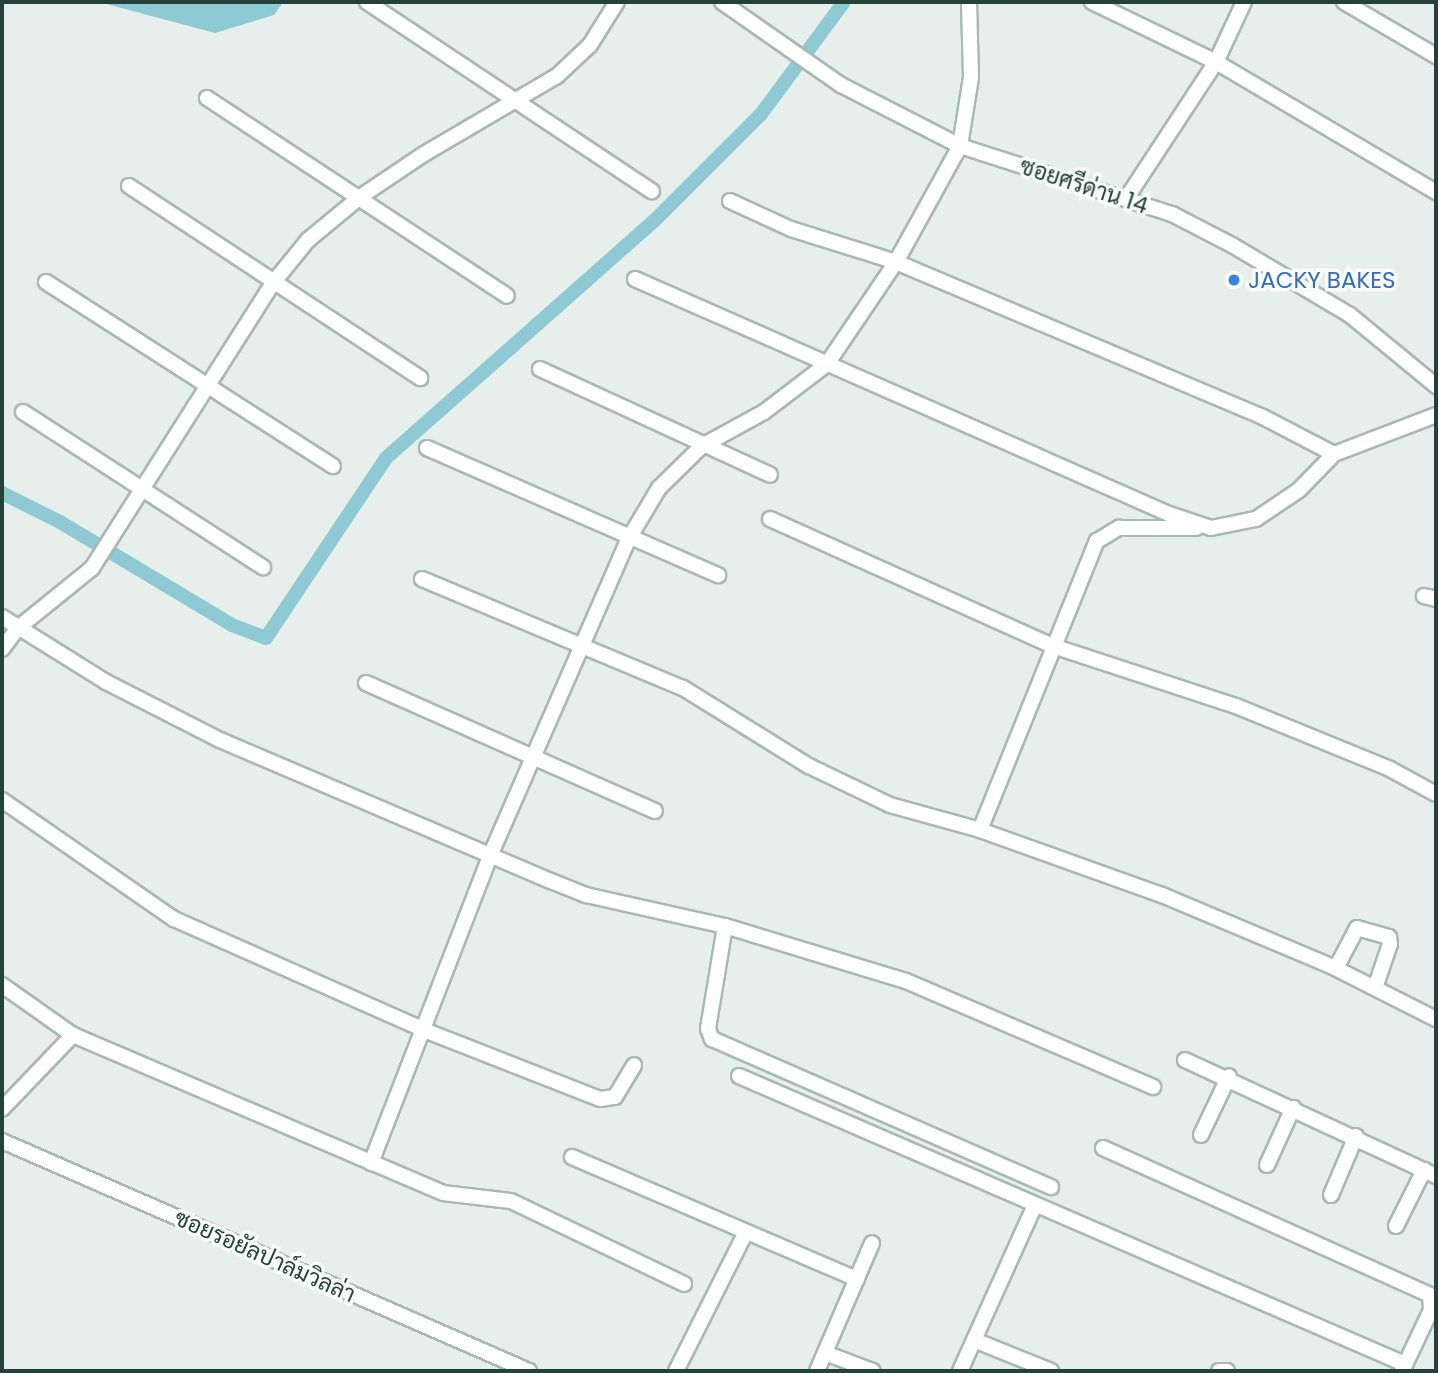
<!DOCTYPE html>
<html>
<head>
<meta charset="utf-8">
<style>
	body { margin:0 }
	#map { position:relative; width:1438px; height:1373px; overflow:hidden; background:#e6efeb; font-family:Poppins,Sarabun,sans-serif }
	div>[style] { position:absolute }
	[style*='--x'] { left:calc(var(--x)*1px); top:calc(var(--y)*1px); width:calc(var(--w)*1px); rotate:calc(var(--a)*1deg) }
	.water>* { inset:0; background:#8ec9d4 }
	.canal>* { height:14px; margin:-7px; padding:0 7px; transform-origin:7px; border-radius:7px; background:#8ec9d4 }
	.roads { filter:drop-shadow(2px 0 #a8b8b2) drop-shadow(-2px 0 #a8b8b2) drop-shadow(0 2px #a8b8b2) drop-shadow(0 -2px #a8b8b2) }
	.street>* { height:14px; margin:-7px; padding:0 7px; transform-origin:7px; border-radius:7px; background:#fff }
	.dots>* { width:19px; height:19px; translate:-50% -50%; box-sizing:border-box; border:4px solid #f7fbf9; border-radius:50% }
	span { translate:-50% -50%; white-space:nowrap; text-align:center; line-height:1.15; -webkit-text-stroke:7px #f7fbf9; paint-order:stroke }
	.street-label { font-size:23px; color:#24423a }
	.shop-label { font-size:23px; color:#366cbe }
	.left { translate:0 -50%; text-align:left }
	.frame { position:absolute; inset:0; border:4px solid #24423a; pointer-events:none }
</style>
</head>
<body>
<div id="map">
	<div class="water">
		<div style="clip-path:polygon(99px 2px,283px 2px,274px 15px,215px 33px)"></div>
	</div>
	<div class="canal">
		<div style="--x:2;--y:493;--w:65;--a:26.6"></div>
		<div style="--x:60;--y:522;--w:200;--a:30.9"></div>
		<div style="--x:232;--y:625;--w:36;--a:21"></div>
		<div style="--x:266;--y:638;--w:216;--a:-56.3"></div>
		<div style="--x:386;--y:458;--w:358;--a:-41.5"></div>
		<div style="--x:654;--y:221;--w:151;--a:-45"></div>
		<div style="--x:761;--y:114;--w:139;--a:-53.5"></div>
	</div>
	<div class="roads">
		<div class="street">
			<div style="--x:367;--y:2;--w:342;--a:33.6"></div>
			<div style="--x:722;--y:2;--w:145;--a:34.9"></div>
			<div style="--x:841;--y:85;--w:134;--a:27.1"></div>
			<div style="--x:960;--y:146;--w:223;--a:17.8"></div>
			<div style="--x:1172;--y:214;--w:68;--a:27.3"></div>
			<div style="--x:1232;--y:245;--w:137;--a:30.7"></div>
			<div style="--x:1350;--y:315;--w:112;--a:39.5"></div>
			<div style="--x:1092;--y:2;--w:138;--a:25.8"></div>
			<div style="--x:1216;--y:62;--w:256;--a:30.6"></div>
			<div style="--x:1344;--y:2;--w:107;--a:30.4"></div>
			<div style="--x:207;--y:98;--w:359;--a:33.4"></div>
			<div style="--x:129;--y:186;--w:349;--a:33.4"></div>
			<div style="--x:1126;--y:199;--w:164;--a:-56.7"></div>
			<div style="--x:1216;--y:62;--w:66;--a:-65"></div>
			<div style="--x:730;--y:201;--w:67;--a:24.7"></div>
			<div style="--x:791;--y:229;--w:110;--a:17.4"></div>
			<div style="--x:896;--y:262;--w:398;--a:22.9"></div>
			<div style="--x:1263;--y:417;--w:80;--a:27.5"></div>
			<div style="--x:635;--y:279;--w:583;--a:23.75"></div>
			<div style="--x:1169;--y:514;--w:44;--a:18.4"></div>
			<div style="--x:1211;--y:528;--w:46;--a:-11.3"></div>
			<div style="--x:1256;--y:519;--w:52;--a:-34"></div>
			<div style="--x:1299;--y:490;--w:50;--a:-45.8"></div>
			<div style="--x:1334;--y:454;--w:109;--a:-20.9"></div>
			<div style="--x:46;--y:282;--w:341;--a:32.7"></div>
			<div style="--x:540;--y:369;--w:253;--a:24.7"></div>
			<div style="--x:23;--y:412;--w:286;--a:32.9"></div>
			<div style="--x:427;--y:448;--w:318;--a:23.6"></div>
			<div style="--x:770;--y:519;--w:310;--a:24.2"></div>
			<div style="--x:1053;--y:646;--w:193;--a:18.2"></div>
			<div style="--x:1236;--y:706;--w:166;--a:22.2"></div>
			<div style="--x:1390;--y:769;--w:52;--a:28.5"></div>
			<div style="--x:422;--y:579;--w:283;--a:22.7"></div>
			<div style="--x:683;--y:688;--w:148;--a:31.8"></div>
			<div style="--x:809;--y:766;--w:90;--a:25.7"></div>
			<div style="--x:890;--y:805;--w:93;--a:15.5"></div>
			<div style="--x:980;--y:830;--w:193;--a:19.7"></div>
			<div style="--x:1162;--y:895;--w:183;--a:22.8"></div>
			<div style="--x:1331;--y:966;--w:118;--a:26.8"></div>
			<div style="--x:1424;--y:596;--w:12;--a:14"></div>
			<div style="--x:2;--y:617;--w:123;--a:32"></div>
			<div style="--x:106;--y:682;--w:128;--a:27"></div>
			<div style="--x:220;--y:740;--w:360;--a:23.1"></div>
			<div style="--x:551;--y:881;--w:38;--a:22"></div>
			<div style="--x:586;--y:895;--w:142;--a:12.6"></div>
			<div style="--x:725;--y:926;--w:189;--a:16.9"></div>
			<div style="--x:906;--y:981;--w:269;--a:23.2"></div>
			<div style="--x:2;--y:649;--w:26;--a:-53"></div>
			<div style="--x:18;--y:628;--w:95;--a:-39"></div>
			<div style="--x:92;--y:568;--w:338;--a:-57.6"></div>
			<div style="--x:273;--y:283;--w:55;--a:-50.9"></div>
			<div style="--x:308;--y:240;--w:67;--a:-39.6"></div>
			<div style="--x:360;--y:197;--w:77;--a:-33.9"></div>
			<div style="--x:424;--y:154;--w:154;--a:-30.4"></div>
			<div style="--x:557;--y:76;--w:45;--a:-43.2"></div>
			<div style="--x:590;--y:45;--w:51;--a:-57.9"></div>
			<div style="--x:366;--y:683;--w:316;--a:23.9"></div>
			<div style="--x:2;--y:800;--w:209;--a:34.7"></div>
			<div style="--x:174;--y:919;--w:274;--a:23.9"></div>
			<div style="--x:424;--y:1030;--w:189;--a:21.4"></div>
			<div style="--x:600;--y:1099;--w:15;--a:-8"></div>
			<div style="--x:615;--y:1097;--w:37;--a:-59"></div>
			<div style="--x:980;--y:830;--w:312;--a:-68"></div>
			<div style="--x:1097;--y:541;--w:26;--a:-31"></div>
			<div style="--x:1119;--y:528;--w:77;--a:0"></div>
			<div style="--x:725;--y:926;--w:104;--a:99.4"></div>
			<div style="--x:708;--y:1029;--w:11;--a:68"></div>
			<div style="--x:712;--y:1039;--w:370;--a:23.6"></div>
			<div style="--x:1336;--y:968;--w:45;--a:-62.3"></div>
			<div style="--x:1357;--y:928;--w:33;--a:16"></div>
			<div style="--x:1389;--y:937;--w:7;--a:82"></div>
			<div style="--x:1390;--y:944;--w:46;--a:108.8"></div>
			<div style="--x:2;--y:985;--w:87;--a:35.2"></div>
			<div style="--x:73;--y:1035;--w:402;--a:23.1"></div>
			<div style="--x:443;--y:1193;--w:68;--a:6.7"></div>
			<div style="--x:511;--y:1201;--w:192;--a:25.6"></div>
			<div style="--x:1185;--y:1060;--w:277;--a:24.8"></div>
			<div style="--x:739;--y:1076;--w:726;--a:23.39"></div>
			<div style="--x:2;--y:1109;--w:103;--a:-46.2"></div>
			<div style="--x:1201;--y:1135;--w:65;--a:-64.6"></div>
			<div style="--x:2;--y:1141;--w:575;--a:23.58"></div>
			<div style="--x:1103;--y:1148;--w:359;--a:24.2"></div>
			<div style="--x:1430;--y:1295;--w:15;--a:86"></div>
			<div style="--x:1431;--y:1310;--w:68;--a:115.4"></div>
			<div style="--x:572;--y:1157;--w:310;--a:23.2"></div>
			<div style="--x:371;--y:1163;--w:329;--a:-68.8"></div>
			<div style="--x:490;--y:856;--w:345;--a:-66.4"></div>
			<div style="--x:628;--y:540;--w:61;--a:-59.2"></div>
			<div style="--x:659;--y:488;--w:60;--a:-44.3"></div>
			<div style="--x:702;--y:446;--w:71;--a:-28.7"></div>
			<div style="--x:764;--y:412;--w:79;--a:-37.3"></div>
			<div style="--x:827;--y:364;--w:123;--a:-55.9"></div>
			<div style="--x:896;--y:262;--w:132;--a:-61.1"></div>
			<div style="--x:960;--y:146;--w:70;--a:-80.9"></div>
			<div style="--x:971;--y:77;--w:75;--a:-91.5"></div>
			<div style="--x:1267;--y:1165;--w:63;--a:-65.5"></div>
			<div style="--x:1331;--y:1195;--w:64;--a:-67"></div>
			<div style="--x:1396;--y:1226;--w:63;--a:-63.4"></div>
			<div style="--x:974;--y:1340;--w:83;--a:21.9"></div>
			<div style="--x:825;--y:1353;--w:51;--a:20.6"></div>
			<div style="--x:676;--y:1371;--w:153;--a:-63.3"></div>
			<div style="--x:817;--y:1371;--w:139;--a:-66.7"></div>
			<div style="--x:960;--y:1371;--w:182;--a:-65.7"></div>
			<div style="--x:1219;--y:1371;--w:8;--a:0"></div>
		</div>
	</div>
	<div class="dots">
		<div style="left:1234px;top:280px;background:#3f7fe0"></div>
	</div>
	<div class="street-label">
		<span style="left:1084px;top:186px;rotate:18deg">ซอยศรีด่าน 14</span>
		<span style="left:265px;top:1256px;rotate:24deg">ซอยรอยัลปาล์มวิลล่า</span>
	</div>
	<div class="shop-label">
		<span class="left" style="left:1248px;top:280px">JACKY BAKES</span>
	</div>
	<div class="frame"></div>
</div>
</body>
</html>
